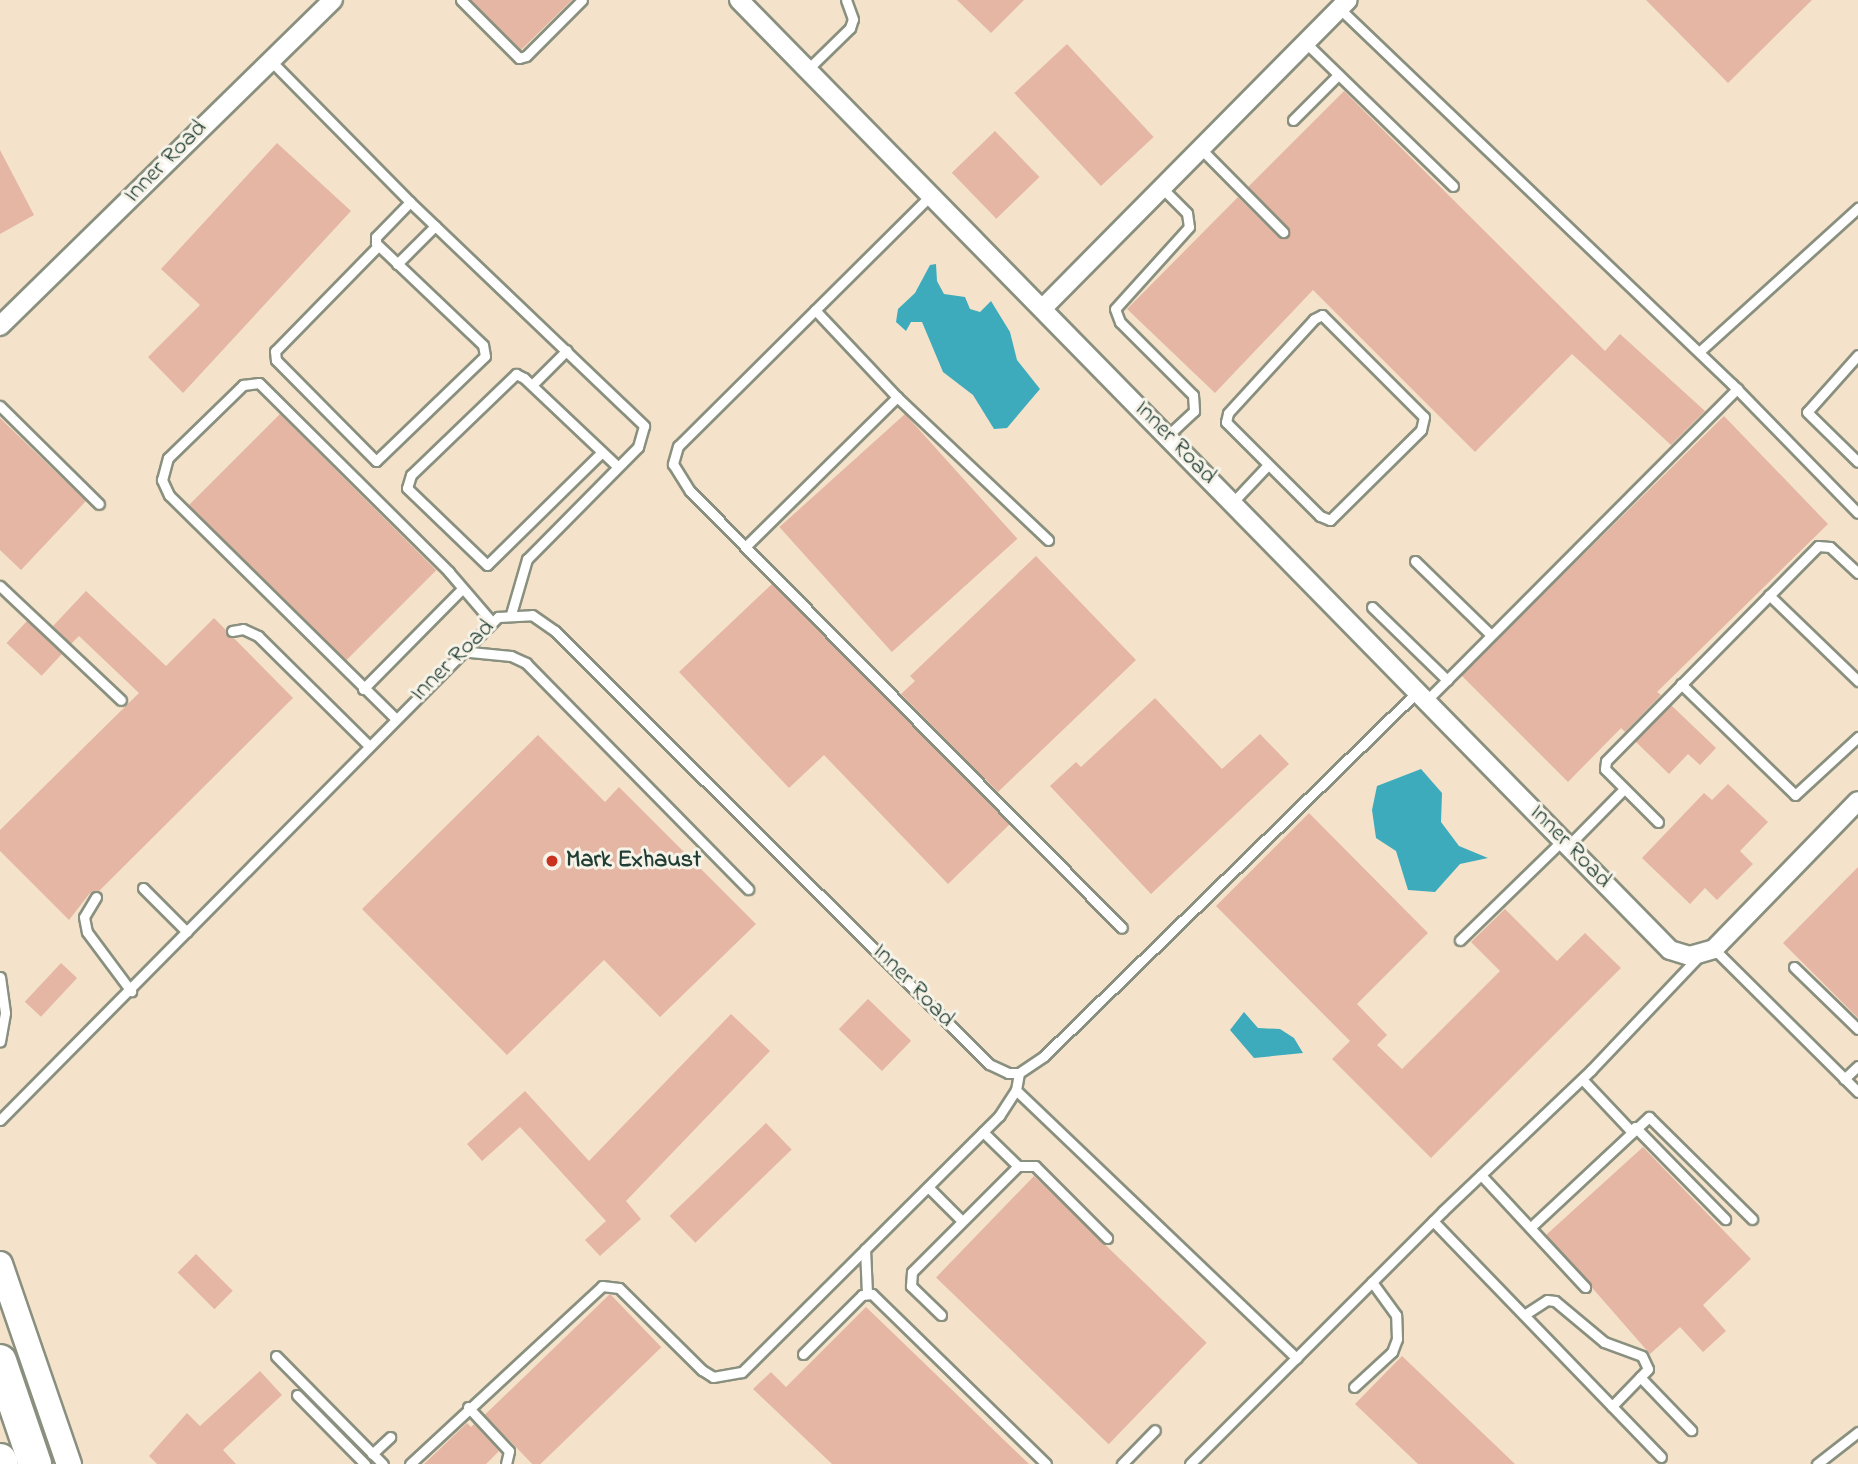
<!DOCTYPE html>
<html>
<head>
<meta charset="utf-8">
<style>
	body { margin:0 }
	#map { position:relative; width:1858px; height:1464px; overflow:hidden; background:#f4e3ca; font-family:"Indie Flower",sans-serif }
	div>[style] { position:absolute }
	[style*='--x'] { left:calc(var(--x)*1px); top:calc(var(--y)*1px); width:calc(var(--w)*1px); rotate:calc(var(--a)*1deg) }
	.water>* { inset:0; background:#3eabbc }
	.building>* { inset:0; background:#e4b6a3; transform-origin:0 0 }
	.roads { filter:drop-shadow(2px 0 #8a907f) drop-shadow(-2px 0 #8a907f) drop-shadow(0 2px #8a907f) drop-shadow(0 -2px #8a907f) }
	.service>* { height:9px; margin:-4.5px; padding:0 4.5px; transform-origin:4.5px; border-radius:4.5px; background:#fff }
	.minor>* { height:18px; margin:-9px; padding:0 9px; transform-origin:9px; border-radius:9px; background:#fff }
	.secondary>* { height:24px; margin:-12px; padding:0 12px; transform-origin:12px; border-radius:12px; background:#fff }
	.motorway>* { height:32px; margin:-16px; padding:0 16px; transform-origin:16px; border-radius:16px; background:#fff }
	.dots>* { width:19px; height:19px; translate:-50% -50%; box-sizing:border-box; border:4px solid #f7f3e8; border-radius:50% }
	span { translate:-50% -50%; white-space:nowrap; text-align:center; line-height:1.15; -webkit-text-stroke:6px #f7f3e8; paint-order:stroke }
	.street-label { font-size:24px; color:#1f3d34 }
	.poi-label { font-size:24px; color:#1f3d34; font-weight:700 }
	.left { translate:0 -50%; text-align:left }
</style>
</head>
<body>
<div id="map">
	<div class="water">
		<div style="clip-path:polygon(936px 264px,937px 281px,944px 294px,965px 297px,970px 309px,980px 312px,991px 301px,1010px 332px,1017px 360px,1040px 389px,1007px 428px,994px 429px,973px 395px,943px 372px,922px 322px,911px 322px,906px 331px,896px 322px,898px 309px,915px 293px,930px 265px)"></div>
		<div style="clip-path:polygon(1421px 769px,1442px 793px,1441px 822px,1459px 846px,1488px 858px,1460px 864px,1435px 892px,1408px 890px,1396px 851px,1376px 838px,1372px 810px,1377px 786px)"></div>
		<div style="clip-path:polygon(1244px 1012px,1258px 1028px,1280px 1029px,1294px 1038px,1303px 1053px,1254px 1058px,1230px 1030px)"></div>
	</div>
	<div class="building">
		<div style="clip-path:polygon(471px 0,572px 0,521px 50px)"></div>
		<div style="clip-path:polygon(957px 0,1024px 0,991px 33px)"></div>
		<div style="clip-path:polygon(1646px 0,1812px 0,1728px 83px)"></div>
		<div style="left:1067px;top:44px;width:127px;height:72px;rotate:47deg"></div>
		<div style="clip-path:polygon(1344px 91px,1605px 351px,1620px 334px,1705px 411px,1671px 445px,1572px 354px,1475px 452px,1313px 290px,1215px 393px,1127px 309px,1238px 197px,1278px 237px,1288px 236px,1288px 227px,1248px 187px)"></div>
		<div style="left:995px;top:131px;width:64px;height:60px;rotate:46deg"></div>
		<div style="clip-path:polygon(277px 143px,351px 211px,183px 393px,148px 357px,200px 305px,161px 269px)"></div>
		<div style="clip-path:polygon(0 150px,34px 215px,0 234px)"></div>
		<div style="left:280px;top:414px;width:221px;height:129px;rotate:45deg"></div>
		<div style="left:905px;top:414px;width:168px;height:169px;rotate:48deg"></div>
		<div style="clip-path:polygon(1724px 416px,1828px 524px,1657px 692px,1661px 695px,1625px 732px,1621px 728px,1568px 782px,1461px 675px)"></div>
		<div style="clip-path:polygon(0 418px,86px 501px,21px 570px,0 550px)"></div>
		<div style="clip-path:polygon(1036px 556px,1136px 660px,998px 792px,901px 694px,915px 681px,910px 676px)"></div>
		<div style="clip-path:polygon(772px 584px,1010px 824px,948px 884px,824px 755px,789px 788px,679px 672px)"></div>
		<div style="clip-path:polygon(86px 591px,166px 666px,214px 618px,293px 698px,99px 891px,90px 893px,69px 920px,0 851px,0 830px,139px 693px,79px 636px,71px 644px,53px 626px)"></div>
		<div style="left:27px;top:621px;width:48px;height:30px;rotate:43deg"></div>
		<div style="clip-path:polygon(1155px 698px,1222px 769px,1260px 734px,1289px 764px,1151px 894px,1050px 786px,1076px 762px,1081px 767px)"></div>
		<div style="clip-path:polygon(1671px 705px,1716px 748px,1700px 765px,1688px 754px,1669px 774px,1635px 741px)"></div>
		<div style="clip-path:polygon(538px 735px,605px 802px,619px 787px,756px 924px,660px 1017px,604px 960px,507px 1055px,362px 909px)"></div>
		<div style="clip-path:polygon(1728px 784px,1768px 822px,1740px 851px,1753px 864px,1717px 900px,1705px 888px,1690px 904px,1642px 858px,1704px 793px,1712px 800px)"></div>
		<div style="clip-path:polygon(1309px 813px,1428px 933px,1357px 1004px,1387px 1035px,1377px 1045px,1402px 1069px,1500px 971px,1471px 942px,1505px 909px,1557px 961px,1585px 933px,1621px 968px,1431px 1158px,1332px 1059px,1350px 1041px,1216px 906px)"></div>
		<div style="clip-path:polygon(1858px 867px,1858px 1018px,1783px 943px)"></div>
		<div style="left:61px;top:963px;width:22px;height:53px;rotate:43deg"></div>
		<div style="left:868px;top:999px;width:60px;height:42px;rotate:44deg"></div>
		<div style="clip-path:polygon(731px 1014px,770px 1051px,626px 1201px,641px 1219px,600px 1256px,585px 1240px,606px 1221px,520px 1127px,482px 1161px,467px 1144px,525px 1091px,589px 1161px)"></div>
		<div style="left:766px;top:1123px;width:37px;height:134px;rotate:46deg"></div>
		<div style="clip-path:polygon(1643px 1147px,1751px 1259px,1703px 1305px,1726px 1331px,1703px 1352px,1680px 1327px,1650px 1354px,1546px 1235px)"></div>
		<div style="left:1034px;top:1176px;width:240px;height:141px;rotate:44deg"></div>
		<div style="left:196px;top:1254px;width:52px;height:26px;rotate:45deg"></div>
		<div style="left:610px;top:1294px;width:74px;height:174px;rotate:46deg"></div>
		<div style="clip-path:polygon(866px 1307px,1029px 1464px,832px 1464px,753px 1389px,771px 1372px,786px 1387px)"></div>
		<div style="clip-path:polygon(1402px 1356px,1515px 1464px,1418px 1464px,1355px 1404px)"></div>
		<div style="clip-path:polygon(260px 1371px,282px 1395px,223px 1450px,236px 1464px,157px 1464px,149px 1456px,187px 1413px,200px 1426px)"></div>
		<div style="clip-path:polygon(467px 1423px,471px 1427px,474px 1424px,499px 1451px,486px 1464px,424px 1464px)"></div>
	</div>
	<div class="roads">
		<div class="service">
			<div style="--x:461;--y:0;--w:82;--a:45"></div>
			<div style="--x:519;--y:58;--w:7;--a:-16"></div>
			<div style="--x:526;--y:56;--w:79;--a:-45"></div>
			<div style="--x:1340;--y:9;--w:542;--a:43.73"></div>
			<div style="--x:1732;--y:384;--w:180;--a:45.7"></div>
			<div style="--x:1306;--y:43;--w:205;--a:44.2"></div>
			<div style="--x:270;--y:60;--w:199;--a:45.4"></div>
			<div style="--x:410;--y:202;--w:324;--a:43.7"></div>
			<div style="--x:644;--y:426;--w:22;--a:106"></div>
			<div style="--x:638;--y:447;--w:158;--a:134.7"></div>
			<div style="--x:527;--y:559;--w:57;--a:106.2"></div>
			<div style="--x:807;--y:70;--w:60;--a:-44.3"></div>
			<div style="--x:850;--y:28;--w:9;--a:-72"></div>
			<div style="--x:853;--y:19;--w:20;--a:-110"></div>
			<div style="--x:1293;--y:120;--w:64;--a:-45"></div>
			<div style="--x:1201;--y:149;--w:117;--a:45.3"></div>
			<div style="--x:1162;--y:188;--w:35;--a:45"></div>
			<div style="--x:1187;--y:213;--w:14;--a:82"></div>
			<div style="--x:1189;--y:227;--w:110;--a:132.1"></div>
			<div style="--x:1115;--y:309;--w:14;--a:69"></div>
			<div style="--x:1120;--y:322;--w:103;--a:45"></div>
			<div style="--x:1193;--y:395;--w:16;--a:86"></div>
			<div style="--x:1194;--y:411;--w:35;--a:137"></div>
			<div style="--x:931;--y:195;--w:356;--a:135.2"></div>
			<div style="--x:678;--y:446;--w:19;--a:106"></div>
			<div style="--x:673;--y:464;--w:32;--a:58"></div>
			<div style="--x:690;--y:491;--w:614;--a:45.33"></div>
			<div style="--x:378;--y:246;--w:147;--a:134.4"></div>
			<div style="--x:275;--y:351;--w:9;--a:84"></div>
			<div style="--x:276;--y:360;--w:142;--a:45.3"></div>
			<div style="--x:376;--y:461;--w:151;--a:-43.9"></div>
			<div style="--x:485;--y:356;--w:11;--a:-100"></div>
			<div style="--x:483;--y:345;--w:148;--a:-136.4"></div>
			<div style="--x:376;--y:243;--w:6;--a:-90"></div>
			<div style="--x:376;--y:237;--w:49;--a:-45.8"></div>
			<div style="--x:397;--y:264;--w:54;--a:-45"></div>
			<div style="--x:815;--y:310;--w:120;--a:46.7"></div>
			<div style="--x:897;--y:397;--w:208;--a:43.4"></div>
			<div style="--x:1322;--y:315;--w:144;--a:45"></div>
			<div style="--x:1424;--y:417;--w:13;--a:103"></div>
			<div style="--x:1421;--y:430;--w:128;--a:135.3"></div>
			<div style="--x:1330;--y:520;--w:11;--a:-158"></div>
			<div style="--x:1320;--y:516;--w:133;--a:-135"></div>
			<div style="--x:1226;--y:422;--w:9;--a:-77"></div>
			<div style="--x:1228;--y:413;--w:127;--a:-47.5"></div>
			<div style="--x:1314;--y:319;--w:9;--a:-27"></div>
			<div style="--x:1699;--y:352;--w:215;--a:-42.2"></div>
			<div style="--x:1858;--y:355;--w:76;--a:131.8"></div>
			<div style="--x:1807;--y:412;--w:71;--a:44.4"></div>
			<div style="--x:532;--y:385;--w:49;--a:-45"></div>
			<div style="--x:0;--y:406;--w:139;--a:44.7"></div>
			<div style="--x:602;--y:452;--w:161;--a:135.5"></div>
			<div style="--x:487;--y:565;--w:111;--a:-136.1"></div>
			<div style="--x:407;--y:488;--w:14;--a:-73"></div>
			<div style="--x:411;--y:475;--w:146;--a:-43.9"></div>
			<div style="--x:516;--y:374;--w:9;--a:27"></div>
			<div style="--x:524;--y:378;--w:129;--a:43.4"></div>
			<div style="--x:1233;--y:502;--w:51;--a:-46.6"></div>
			<div style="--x:747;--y:545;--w:211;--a:-44.6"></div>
			<div style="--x:1415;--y:561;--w:106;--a:44.2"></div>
			<div style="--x:0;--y:586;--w:166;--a:43.3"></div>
			<div style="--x:1769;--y:595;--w:124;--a:44"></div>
			<div style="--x:1372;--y:607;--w:105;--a:44.2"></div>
			<div style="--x:232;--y:631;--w:11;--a:-10"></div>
			<div style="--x:243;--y:629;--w:17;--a:25"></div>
			<div style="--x:258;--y:636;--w:155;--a:44.7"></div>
			<div style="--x:460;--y:651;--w:51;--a:5.6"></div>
			<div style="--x:511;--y:656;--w:17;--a:25"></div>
			<div style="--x:526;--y:663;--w:317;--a:45.5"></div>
			<div style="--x:1681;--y:684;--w:159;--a:44.2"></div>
			<div style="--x:1795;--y:795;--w:86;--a:-42.6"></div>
			<div style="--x:363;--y:689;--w:139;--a:-45.3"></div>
			<div style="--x:1426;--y:701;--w:441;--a:-45.1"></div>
			<div style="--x:395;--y:718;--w:317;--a:-135.4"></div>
			<div style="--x:169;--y:495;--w:17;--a:-115"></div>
			<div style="--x:162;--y:480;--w:23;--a:-75"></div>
			<div style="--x:168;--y:458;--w:105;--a:-44.2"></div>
			<div style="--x:243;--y:385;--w:16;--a:-7"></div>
			<div style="--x:259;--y:383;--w:268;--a:44.8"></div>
			<div style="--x:449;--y:572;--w:65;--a:49.4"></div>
			<div style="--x:1658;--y:822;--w:75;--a:-135"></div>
			<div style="--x:1605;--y:769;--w:8;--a:-83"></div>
			<div style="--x:1606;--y:761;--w:302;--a:-45.4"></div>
			<div style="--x:1818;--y:546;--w:12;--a:5"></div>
			<div style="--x:1830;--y:547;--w:38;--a:43"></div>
			<div style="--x:1569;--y:845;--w:78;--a:-45.5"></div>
			<div style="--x:143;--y:888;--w:62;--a:45"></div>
			<div style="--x:96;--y:897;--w:23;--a:121"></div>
			<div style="--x:84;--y:917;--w:15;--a:79"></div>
			<div style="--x:87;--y:932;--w:74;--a:53.3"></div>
			<div style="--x:1460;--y:940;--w:145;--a:-44.2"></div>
			<div style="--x:1714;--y:949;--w:203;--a:44.8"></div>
			<div style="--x:1794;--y:967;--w:89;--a:44.1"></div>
			<div style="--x:0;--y:977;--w:36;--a:82"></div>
			<div style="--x:5;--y:1013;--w:29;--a:100"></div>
			<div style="--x:1582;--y:1079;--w:71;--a:46.7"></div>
			<div style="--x:1844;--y:1079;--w:19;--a:-43"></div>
			<div style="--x:1016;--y:1090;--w:388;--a:43.7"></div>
			<div style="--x:0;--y:1120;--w:708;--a:-45.29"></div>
			<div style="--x:498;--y:617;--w:34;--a:-3"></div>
			<div style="--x:532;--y:615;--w:28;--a:35"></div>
			<div style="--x:555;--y:631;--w:613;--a:44.93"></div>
			<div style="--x:989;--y:1064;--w:21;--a:25"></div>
			<div style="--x:1008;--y:1073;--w:11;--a:0"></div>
			<div style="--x:1019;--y:1073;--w:30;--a:-34"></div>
			<div style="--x:1044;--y:1056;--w:520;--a:-44.3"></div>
			<div style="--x:1635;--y:1127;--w:129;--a:45.6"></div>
			<div style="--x:983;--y:1132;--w:49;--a:44.2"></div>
			<div style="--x:1481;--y:1175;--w:153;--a:47.1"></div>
			<div style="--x:928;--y:1187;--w:48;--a:45"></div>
			<div style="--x:1433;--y:1221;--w:328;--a:46"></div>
			<div style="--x:1532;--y:1226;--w:160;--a:-43"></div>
			<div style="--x:1649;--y:1117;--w:145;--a:44.7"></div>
			<div style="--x:865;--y:1249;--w:44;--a:87.4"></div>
			<div style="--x:941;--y:1315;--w:42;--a:-136"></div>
			<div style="--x:911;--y:1286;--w:14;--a:-86"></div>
			<div style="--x:912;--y:1272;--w:150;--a:-45"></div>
			<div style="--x:1018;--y:1166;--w:17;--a:0"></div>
			<div style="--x:1035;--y:1166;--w:102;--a:45"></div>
			<div style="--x:1524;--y:1315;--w:27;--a:-33"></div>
			<div style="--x:1547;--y:1300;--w:8;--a:7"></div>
			<div style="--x:1555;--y:1301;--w:64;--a:39.9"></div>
			<div style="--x:1604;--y:1342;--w:40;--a:20.2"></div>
			<div style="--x:1642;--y:1356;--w:14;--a:65"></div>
			<div style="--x:1648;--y:1369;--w:52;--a:134.2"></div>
			<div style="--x:803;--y:1354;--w:83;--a:-45"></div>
			<div style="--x:862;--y:1295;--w:10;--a:-6"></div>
			<div style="--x:872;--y:1294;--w:243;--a:44.3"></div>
			<div style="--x:276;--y:1356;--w:152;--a:45.3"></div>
			<div style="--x:1640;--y:1377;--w:74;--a:46.1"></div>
			<div style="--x:1354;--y:1387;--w:52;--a:-42.6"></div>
			<div style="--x:1392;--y:1352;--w:14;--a:-69"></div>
			<div style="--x:1397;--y:1339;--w:24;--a:-92"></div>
			<div style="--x:1396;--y:1315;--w:41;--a:-126"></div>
			<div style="--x:297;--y:1395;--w:97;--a:45.4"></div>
			<div style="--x:468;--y:1407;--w:60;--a:47"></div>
			<div style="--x:509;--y:1451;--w:13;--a:103"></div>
			<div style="--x:372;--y:1454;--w:25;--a:-43"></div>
			<div style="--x:410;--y:1464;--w:262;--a:-42.8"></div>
			<div style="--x:602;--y:1286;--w:17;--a:7"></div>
			<div style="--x:619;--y:1288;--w:117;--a:44.7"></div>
			<div style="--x:702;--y:1370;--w:13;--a:32"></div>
			<div style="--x:713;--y:1377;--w:29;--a:-10"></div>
			<div style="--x:742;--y:1372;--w:363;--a:-44.9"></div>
			<div style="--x:999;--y:1116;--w:31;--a:-57"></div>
			<div style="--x:1016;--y:1090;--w:17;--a:-80"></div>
			<div style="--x:1122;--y:1464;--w:47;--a:-45.9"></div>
			<div style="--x:1190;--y:1464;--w:358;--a:-45"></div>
			<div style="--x:1443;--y:1211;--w:204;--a:-43.6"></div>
			<div style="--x:1591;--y:1070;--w:157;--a:-46.5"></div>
			<div style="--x:1817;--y:1464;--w:52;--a:-38"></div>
		</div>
		<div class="minor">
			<div style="--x:739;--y:0;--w:1330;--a:45.58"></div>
			<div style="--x:1670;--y:950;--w:21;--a:17"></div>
			<div style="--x:1690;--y:956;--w:25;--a:-16"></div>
			<div style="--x:1714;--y:949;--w:206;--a:-45.8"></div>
			<div style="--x:1043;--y:308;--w:433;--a:-45.3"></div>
			<div style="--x:0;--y:326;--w:466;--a:-44.4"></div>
		</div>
		<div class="secondary">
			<div style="--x:0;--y:1264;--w:212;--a:71"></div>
		</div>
		<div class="motorway">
			<div style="--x:0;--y:1361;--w:109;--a:71.2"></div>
			<div style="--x:0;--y:1460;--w:4;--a:63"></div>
		</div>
	</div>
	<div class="dots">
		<div style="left:552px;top:861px;background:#c8321e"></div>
	</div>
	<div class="street-label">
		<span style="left:166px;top:162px;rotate:-45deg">Inner Road</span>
		<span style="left:1175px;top:443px;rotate:46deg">Inner Road</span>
		<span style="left:453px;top:661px;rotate:-44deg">Inner Road</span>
		<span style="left:1570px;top:847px;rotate:46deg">Inner Road</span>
		<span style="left:913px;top:986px;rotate:46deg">Inner Road</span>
	</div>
	<div class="poi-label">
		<span class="left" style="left:566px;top:861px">Mark Exhaust</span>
	</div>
</div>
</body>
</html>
